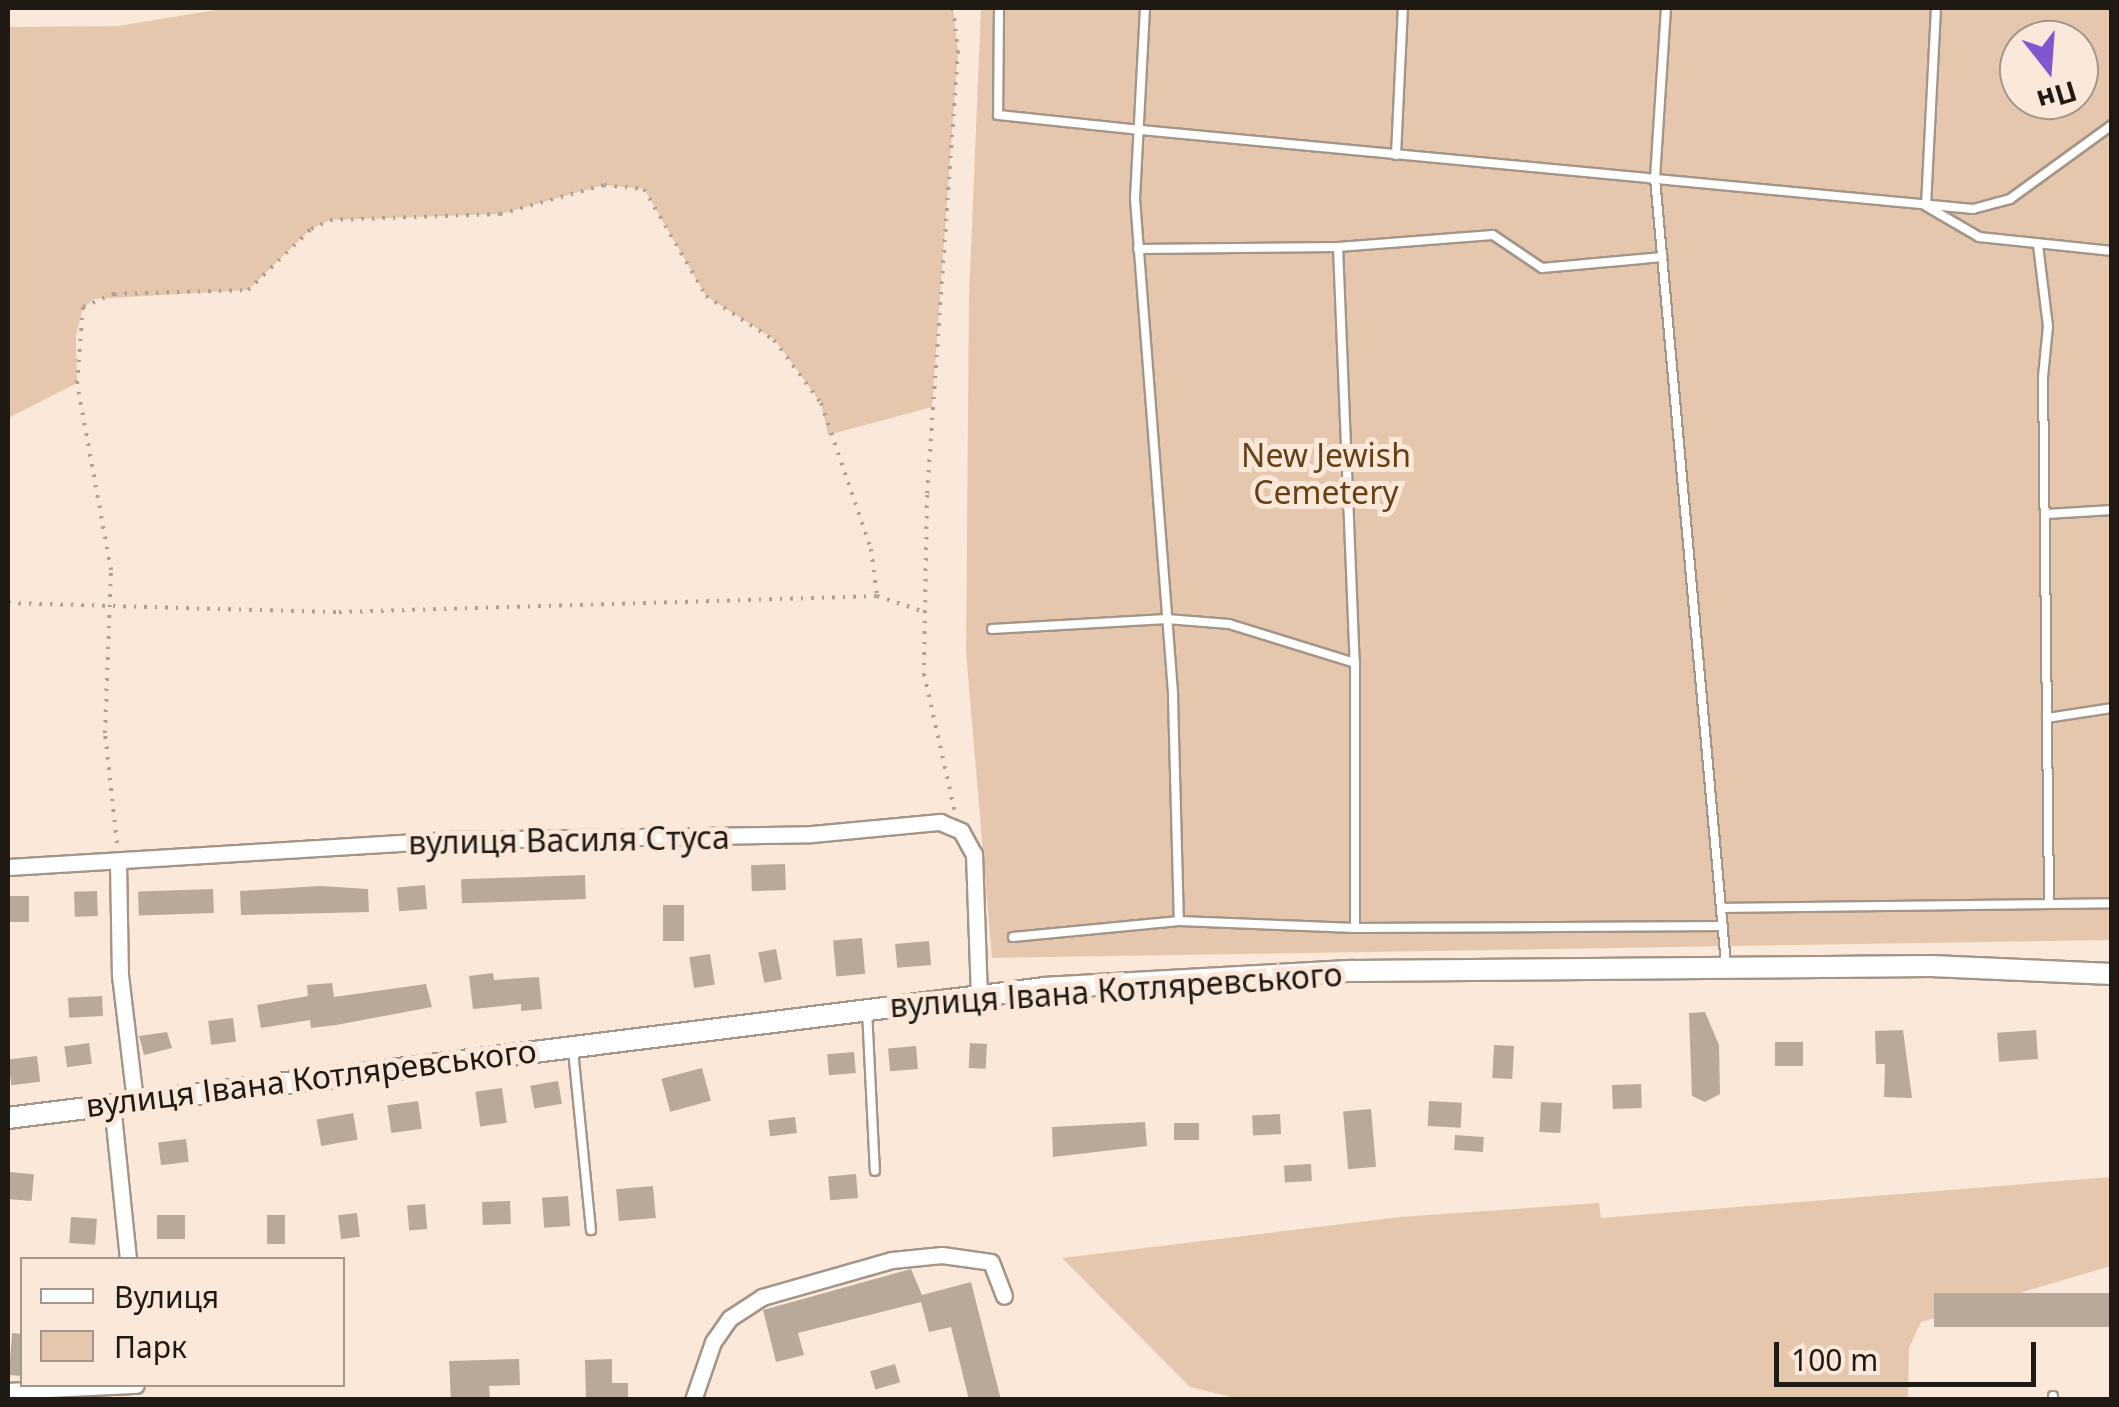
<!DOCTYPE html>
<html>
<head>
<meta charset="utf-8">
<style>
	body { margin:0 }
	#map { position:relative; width:2119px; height:1407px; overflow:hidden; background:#fae9da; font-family:"Noto Sans",sans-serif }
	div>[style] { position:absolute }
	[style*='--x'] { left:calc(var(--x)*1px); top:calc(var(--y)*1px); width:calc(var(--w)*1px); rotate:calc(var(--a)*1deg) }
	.green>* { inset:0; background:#e5c7ad }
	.building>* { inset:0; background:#b9a99b; transform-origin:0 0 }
	.path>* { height:4px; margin-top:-2px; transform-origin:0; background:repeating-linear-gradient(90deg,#ada094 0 2.5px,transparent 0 10.5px) }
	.roads { filter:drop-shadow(2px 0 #a49587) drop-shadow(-2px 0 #a49587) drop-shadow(0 2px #a49587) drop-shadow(0 -2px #a49587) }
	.service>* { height:8px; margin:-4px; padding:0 4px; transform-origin:4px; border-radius:4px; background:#fff }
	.minor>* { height:15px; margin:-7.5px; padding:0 7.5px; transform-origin:7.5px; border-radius:7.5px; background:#fff }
	.tertiary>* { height:20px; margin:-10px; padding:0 10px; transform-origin:10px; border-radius:10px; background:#fff }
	span { translate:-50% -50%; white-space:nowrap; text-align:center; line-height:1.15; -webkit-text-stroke:10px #fae9da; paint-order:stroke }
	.park-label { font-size:32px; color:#694012 }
	.street-label { font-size:32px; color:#201a15 }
	.frame { position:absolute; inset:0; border:10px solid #201a15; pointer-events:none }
	.legend { position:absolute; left:20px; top:1257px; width:325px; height:130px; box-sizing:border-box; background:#fae9da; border:2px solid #a3968b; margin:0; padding:12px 18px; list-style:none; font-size:30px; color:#201a15 }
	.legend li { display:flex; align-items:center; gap:20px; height:50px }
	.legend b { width:50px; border:2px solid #a3968b }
	.north { position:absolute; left:1999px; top:20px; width:100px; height:100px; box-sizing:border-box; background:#fae9da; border:2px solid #a3968b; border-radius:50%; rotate:163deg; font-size:28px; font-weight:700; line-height:40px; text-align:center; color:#201a15 }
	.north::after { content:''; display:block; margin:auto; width:35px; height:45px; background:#8256cf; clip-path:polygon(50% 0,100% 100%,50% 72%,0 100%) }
	.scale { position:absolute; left:1774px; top:1342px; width:262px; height:45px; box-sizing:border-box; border:5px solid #201a15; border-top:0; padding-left:12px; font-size:30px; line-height:35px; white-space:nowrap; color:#201a15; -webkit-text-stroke:8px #fae9da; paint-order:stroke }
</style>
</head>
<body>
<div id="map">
	<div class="green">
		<div style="clip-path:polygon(228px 8px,953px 8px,958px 51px,932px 407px,828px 435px,821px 403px,775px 340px,706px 296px,644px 189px,604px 185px,500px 214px,330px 220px,311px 229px,248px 290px,94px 299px,83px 308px,76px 336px,77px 383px,8px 418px,8px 27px,118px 26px)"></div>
		<div style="clip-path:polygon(evenodd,981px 8px,2111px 8px,2111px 940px,992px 958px,966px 652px,969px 297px,981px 8px,2019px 40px,2079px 40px,2079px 100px,2019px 100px,2019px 40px)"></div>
		<div style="clip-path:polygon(2111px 1177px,2111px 1266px,1921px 1322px,1909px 1348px,1908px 1399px,1239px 1399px,1190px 1387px,1062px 1258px,1400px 1217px,1599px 1203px,1601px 1218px)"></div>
	</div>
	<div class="building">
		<div style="left:785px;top:864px;width:26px;height:34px;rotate:88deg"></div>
		<div style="left:585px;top:875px;width:24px;height:124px;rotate:88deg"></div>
		<div style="left:425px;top:885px;width:24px;height:28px;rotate:85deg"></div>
		<div style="clip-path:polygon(320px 886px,368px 889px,369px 912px,241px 915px,240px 891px)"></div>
		<div style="left:213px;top:889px;width:24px;height:75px;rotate:88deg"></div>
		<div style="left:97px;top:891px;width:25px;height:23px;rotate:88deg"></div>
		<div style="left:10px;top:896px;width:19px;height:26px"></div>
		<div style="left:663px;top:905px;width:21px;height:36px"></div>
		<div style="left:862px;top:938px;width:36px;height:29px;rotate:85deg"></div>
		<div style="left:929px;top:941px;width:24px;height:34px;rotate:85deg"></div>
		<div style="left:776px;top:949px;width:31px;height:18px;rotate:79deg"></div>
		<div style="left:710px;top:954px;width:31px;height:21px;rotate:81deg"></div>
		<div style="clip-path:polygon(493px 973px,494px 980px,539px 977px,542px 1009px,521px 1011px,521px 1004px,473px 1009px,469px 976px)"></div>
		<div style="clip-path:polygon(332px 983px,334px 997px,426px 984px,432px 1007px,336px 1025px,311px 1028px,310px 1020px,261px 1028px,257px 1005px,308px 996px,307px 985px)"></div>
		<div style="left:102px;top:996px;width:20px;height:34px;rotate:87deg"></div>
		<div style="clip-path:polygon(1705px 1012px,1719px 1045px,1720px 1094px,1705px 1102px,1692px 1096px,1689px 1013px)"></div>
		<div style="left:233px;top:1018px;width:24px;height:25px;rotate:83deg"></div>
		<div style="clip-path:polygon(1903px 1030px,1912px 1098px,1884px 1097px,1885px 1064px,1876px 1064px,1875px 1031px)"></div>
		<div style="left:2036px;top:1030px;width:29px;height:39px;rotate:86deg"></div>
		<div style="clip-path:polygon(167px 1032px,172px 1048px,144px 1055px,139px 1036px)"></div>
		<div style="left:1775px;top:1042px;width:28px;height:24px"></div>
		<div style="left:89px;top:1043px;width:21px;height:25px;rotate:82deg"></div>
		<div style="left:970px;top:1043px;width:17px;height:25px;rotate:3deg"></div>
		<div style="left:1494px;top:1045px;width:20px;height:33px;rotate:3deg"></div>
		<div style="left:916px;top:1046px;width:23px;height:28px;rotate:85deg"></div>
		<div style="left:854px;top:1052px;width:21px;height:27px;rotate:85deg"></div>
		<div style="left:37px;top:1056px;width:26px;height:29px;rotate:83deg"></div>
		<div style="left:702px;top:1068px;width:34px;height:42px;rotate:75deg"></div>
		<div style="left:558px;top:1081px;width:23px;height:28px;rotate:80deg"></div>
		<div style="left:1641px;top:1084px;width:24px;height:29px;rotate:88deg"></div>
		<div style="left:502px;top:1088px;width:35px;height:27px;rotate:82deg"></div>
		<div style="left:418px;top:1101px;width:28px;height:31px;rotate:82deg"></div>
		<div style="left:1429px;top:1101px;width:33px;height:25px;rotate:3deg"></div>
		<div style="left:1541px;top:1102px;width:21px;height:30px;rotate:3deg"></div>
		<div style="left:1371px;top:1109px;width:58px;height:28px;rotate:85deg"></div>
		<div style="left:353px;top:1113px;width:27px;height:37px;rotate:80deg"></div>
		<div style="left:1280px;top:1114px;width:20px;height:28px;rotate:87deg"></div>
		<div style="left:795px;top:1117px;width:16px;height:27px;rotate:83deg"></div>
		<div style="clip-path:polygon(1145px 1122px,1147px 1146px,1053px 1157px,1052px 1127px)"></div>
		<div style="left:1174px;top:1123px;width:25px;height:17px"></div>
		<div style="left:1455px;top:1135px;width:29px;height:15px;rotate:4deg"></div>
		<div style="left:186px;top:1139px;width:23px;height:28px;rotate:83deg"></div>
		<div style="left:1311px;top:1164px;width:17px;height:27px;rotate:87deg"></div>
		<div style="left:9px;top:1172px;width:25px;height:27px;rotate:5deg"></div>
		<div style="left:856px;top:1174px;width:24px;height:28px;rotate:85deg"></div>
		<div style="left:653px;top:1186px;width:32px;height:37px;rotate:85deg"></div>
		<div style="left:568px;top:1196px;width:30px;height:26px;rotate:86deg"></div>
		<div style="left:510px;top:1201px;width:23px;height:28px;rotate:88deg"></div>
		<div style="left:425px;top:1204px;width:25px;height:18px;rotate:85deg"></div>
		<div style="left:357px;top:1213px;width:24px;height:19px;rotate:83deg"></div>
		<div style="left:157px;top:1215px;width:28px;height:24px"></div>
		<div style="left:267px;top:1215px;width:18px;height:29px"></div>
		<div style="left:71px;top:1217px;width:26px;height:26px;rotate:4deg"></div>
		<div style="clip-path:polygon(911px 1269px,922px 1295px,971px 1282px,1001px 1400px,969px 1400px,951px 1327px,929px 1332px,921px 1302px,798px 1333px,804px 1355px,776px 1362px,763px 1310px)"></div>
		<div style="left:2112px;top:1293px;width:34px;height:178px;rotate:90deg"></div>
		<div style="clip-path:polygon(12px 1333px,22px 1334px,22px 1376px,9px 1375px)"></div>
		<div style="clip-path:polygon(519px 1359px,520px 1385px,489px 1386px,490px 1400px,451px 1400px,449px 1361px)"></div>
		<div style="clip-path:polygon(612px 1359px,612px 1383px,628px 1383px,628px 1400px,586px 1400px,585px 1360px)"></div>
		<div style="left:895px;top:1364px;width:19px;height:26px;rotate:74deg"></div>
	</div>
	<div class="path">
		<div style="--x:953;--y:8;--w:43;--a:83.4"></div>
		<div style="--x:958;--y:51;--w:445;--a:94"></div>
		<div style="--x:927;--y:495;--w:179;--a:91"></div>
		<div style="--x:924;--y:674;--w:142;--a:77.4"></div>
		<div style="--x:8;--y:603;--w:331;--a:1.6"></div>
		<div style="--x:339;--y:612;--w:538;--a:-1.7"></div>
		<div style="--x:877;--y:596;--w:51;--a:18.4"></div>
		<div style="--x:117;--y:843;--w:111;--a:-96.2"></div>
		<div style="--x:105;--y:733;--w:163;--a:-87.9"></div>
		<div style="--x:111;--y:570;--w:190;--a:-100.3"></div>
		<div style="--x:77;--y:383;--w:76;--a:-85.5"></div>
		<div style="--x:83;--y:307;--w:34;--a:-23"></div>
		<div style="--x:114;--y:294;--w:134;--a:-1.7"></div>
		<div style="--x:248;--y:290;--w:88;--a:-44.1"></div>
		<div style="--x:311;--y:229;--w:21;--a:-25"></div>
		<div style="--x:330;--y:220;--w:170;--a:-2"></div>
		<div style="--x:500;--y:214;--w:108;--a:-15.6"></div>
		<div style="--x:604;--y:185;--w:40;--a:5.7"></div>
		<div style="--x:644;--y:189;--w:124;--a:59.9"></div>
		<div style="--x:706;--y:296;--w:81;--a:32.9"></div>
		<div style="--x:774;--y:340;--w:79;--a:53.3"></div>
		<div style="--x:821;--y:403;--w:154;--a:71.1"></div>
		<div style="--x:871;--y:549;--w:47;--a:82.7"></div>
	</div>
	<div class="roads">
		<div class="service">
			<div style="--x:999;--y:8;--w:107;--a:90.5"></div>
			<div style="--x:998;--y:115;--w:144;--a:6"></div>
			<div style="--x:1141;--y:130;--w:836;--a:5.42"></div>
			<div style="--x:1973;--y:209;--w:38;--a:-15"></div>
			<div style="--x:2010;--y:199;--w:126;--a:-36"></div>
			<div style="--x:1145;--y:8;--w:191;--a:93"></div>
			<div style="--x:1135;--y:199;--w:499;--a:85.6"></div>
			<div style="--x:1173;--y:697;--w:224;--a:88.5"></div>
			<div style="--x:1666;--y:8;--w:170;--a:93.7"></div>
			<div style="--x:1655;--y:178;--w:789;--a:84.84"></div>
			<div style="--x:1936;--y:8;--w:198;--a:92.9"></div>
			<div style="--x:1926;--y:206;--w:61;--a:30.3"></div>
			<div style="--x:1979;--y:237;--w:134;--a:6"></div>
			<div style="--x:1396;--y:155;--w:147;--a:-87.3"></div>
			<div style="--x:2038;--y:245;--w:82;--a:83"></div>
			<div style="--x:2048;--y:326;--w:51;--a:95.6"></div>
			<div style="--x:2043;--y:377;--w:524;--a:89.34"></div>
			<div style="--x:1338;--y:247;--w:416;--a:87.7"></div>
			<div style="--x:1355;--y:663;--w:265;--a:90"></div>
			<div style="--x:1138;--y:249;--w:200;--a:-0.6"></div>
			<div style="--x:1338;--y:247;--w:155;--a:-4.4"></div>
			<div style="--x:1493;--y:235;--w:59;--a:34"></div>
			<div style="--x:1542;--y:268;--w:121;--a:-5.2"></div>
			<div style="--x:2047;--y:514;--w:65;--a:-3.5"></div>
			<div style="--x:992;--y:629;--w:175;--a:-3.3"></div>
			<div style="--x:1167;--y:619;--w:62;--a:4.6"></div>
			<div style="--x:1229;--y:624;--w:132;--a:17.2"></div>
			<div style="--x:2047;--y:718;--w:66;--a:-8.7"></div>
			<div style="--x:1722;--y:908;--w:390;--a:-0.7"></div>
			<div style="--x:1013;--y:937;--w:167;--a:-5.5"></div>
			<div style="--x:1179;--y:921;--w:176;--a:2.3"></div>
			<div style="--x:1355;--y:928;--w:368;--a:-0.3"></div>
			<div style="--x:867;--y:1010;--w:161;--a:87.2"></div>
			<div style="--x:573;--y:1050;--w:181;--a:84.3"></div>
			<div style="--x:2053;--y:1396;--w:4;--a:90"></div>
		</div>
		<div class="minor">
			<div style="--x:118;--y:862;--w:113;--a:89"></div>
			<div style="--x:120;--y:975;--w:126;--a:83.2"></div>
			<div style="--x:8;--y:867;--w:442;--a:-3.5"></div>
			<div style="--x:449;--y:840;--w:363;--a:-0.9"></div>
			<div style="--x:812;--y:834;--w:129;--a:-5.4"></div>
			<div style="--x:940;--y:822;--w:23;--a:23"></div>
			<div style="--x:961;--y:831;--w:26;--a:61"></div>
			<div style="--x:974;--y:854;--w:141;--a:88"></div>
			<div style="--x:112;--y:1104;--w:157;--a:84.1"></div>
			<div style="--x:8;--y:1391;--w:128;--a:-2.7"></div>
			<div style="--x:693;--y:1400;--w:61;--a:-71"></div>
			<div style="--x:713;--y:1342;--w:29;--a:-55"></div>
			<div style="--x:730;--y:1318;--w:38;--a:-33"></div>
			<div style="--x:762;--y:1297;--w:135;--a:-15.9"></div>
			<div style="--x:892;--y:1260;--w:50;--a:-5.7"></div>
			<div style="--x:942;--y:1255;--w:49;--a:8.1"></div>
			<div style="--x:991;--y:1262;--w:36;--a:69"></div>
		</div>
		<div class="tertiary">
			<div style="--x:8;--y:1118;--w:1044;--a:-7.15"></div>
			<div style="--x:1044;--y:988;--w:308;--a:-3.2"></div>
			<div style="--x:1352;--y:971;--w:579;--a:-0.49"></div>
			<div style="--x:1931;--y:966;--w:181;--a:2.5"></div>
		</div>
	</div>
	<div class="park-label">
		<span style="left:1326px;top:474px">New Jewish<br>Cemetery</span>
	</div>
	<div class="street-label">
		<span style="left:569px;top:840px;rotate:-1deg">вулиця Василя Стуса</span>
		<span style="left:1116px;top:990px;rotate:-4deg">вулиця Івана Котляревського</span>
		<span style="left:311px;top:1078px;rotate:-7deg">вулиця Івана Котляревського</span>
	</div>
	<div class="frame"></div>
	<ul class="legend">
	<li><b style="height:12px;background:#fff"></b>Вулиця</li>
	<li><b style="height:28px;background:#e5c7ad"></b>Парк</li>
	</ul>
	<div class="north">Пн</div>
	<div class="scale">100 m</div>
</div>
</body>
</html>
